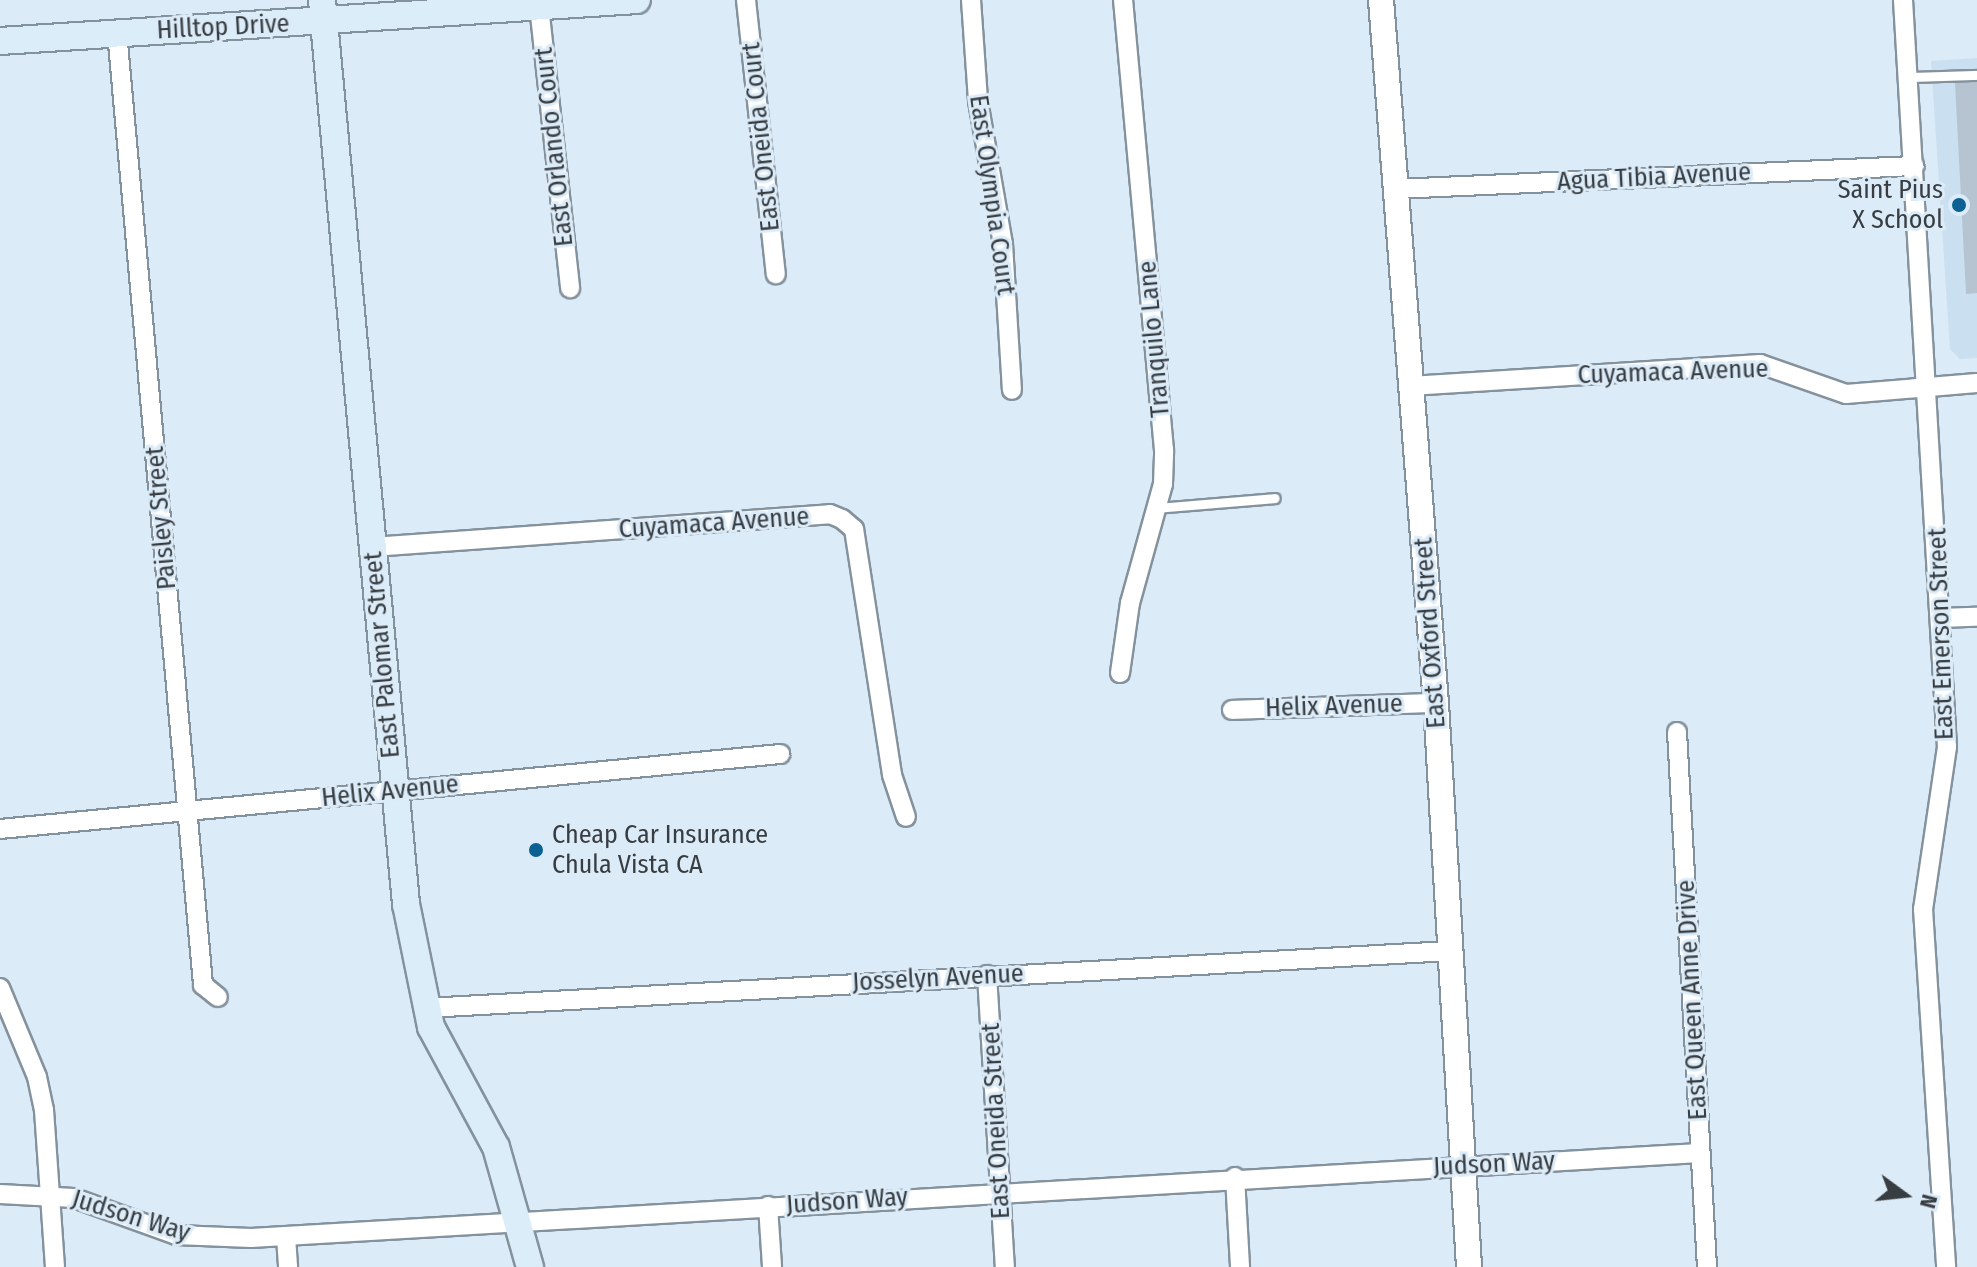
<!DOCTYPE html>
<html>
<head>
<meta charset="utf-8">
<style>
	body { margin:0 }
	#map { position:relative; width:1977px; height:1267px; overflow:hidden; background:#dcebf8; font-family:"Fira Sans Condensed",sans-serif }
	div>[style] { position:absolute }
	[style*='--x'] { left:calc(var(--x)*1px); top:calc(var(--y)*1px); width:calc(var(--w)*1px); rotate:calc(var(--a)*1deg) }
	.built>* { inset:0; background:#cadff0 }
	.building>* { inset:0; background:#b5c4d0 }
	.roads { filter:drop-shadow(2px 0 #84929d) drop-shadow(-2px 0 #84929d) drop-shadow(0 2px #84929d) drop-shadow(0 -2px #84929d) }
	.service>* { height:9px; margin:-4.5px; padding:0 4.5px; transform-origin:4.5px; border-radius:4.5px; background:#fff }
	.minor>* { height:18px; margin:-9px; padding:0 9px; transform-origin:9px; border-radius:9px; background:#fff }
	.tertiary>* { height:24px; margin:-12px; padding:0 12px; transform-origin:12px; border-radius:12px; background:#fff }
	.secondary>* { height:26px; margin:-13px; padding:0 13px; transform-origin:13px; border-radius:13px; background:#dcedfa }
	.dots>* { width:22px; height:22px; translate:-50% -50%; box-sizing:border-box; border:4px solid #dcebf8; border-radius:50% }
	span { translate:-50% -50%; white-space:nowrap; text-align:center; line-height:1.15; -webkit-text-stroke:6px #dcebf8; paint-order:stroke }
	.street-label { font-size:26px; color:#373d41 }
	.poi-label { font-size:26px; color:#373d41 }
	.right { translate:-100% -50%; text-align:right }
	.left { translate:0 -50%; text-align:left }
	.north { position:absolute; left:1865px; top:1155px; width:80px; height:80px; -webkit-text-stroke:6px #dcebf8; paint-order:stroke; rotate:105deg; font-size:22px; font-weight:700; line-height:32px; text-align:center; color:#373d41 }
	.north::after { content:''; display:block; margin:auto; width:28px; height:36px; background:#373d41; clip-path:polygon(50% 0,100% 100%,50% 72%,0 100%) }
</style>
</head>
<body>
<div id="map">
	<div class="built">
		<div style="clip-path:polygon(1977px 58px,1977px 358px,1960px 359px,1950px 349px,1931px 61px)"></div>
	</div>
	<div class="building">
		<div style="clip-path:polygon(1977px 82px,1977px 293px,1966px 294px,1955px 83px)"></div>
	</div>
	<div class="roads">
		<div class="service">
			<div style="--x:1908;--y:77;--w:69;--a:-1.7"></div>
			<div style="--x:1156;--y:508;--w:119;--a:-4.8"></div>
		</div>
		<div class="minor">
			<div style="--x:746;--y:0;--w:276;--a:83.8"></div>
			<div style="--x:971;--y:0;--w:101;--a:86"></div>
			<div style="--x:978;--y:101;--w:145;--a:80.1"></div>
			<div style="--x:1003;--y:244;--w:146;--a:86.5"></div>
			<div style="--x:1903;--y:0;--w:748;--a:86.63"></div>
			<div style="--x:1947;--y:747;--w:164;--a:98.4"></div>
			<div style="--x:1923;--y:909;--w:359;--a:86.3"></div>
			<div style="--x:539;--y:6;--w:284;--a:83.7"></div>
			<div style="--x:117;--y:32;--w:957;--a:84.84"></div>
			<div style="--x:203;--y:985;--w:19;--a:39"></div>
			<div style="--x:1395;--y:189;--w:520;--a:-2.54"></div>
			<div style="--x:1410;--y:386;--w:351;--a:-3.6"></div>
			<div style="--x:1760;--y:364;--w:91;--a:19.2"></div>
			<div style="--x:1846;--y:394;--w:131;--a:-4.8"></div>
			<div style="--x:372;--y:547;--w:459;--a:-4.1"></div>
			<div style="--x:830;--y:514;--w:13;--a:23"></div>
			<div style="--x:842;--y:519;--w:16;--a:40"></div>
			<div style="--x:854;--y:529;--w:249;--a:81.2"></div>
			<div style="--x:892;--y:775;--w:44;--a:71.6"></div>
			<div style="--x:1942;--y:618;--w:35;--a:-2"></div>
			<div style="--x:1120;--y:673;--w:71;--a:-81.9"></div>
			<div style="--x:1130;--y:603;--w:123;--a:-74.5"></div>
			<div style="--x:1163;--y:484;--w:34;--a:-88"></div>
			<div style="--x:1164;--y:450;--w:452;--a:-95.2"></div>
			<div style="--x:1232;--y:710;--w:204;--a:-2"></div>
			<div style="--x:1677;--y:732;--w:536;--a:86.79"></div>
			<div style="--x:0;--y:829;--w:784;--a:-5.49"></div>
			<div style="--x:987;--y:975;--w:293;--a:86.5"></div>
			<div style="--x:0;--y:988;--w:96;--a:67.4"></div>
			<div style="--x:37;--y:1077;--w:34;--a:78"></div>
			<div style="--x:44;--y:1110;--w:157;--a:86"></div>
			<div style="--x:427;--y:1008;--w:1024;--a:-3.19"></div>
			<div style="--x:1235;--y:1177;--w:90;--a:86.8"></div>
			<div style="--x:0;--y:1194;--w:74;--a:3.1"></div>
			<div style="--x:74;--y:1198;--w:109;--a:19.9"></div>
			<div style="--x:176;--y:1235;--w:75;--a:2.3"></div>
			<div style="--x:251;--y:1238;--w:1451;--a:-3.36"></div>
			<div style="--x:768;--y:1206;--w:61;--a:86.2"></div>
			<div style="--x:286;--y:1237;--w:30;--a:86"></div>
		</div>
		<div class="tertiary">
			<div style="--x:1381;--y:0;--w:705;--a:85.53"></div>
			<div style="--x:1436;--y:703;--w:565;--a:86.65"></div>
		</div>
		<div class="secondary">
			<div style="--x:322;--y:0;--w:908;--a:84.69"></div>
			<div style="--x:406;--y:904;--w:126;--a:78.5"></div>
			<div style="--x:431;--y:1027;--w:136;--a:61.6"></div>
			<div style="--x:496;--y:1147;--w:125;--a:74.2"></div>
			<div style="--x:0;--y:41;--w:638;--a:-3.68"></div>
		</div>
	</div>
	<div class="dots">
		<div style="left:1959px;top:205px;background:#0a6192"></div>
		<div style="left:536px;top:850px;background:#0a6192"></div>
	</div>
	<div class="street-label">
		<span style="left:223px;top:27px;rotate:-3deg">Hilltop Drive</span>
		<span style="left:761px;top:137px;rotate:-96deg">East Oneida Court</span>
		<span style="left:554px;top:147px;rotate:-96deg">East Orlando Court</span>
		<span style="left:1654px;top:177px;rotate:-3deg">Agua Tibia Avenue</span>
		<span style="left:992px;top:195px;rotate:82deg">East Olympia Court</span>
		<span style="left:1154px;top:339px;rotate:-95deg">Tranquilo Lane</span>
		<span style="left:1673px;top:372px;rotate:-2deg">Cuyamaca Avenue</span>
		<span style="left:161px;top:518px;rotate:-95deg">Paisley Street</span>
		<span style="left:714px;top:523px;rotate:-4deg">Cuyamaca Avenue</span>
		<span style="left:1430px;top:633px;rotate:-94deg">East Oxford Street</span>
		<span style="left:1941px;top:634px;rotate:-92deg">East Emerson Street</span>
		<span style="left:382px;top:655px;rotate:-95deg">East Palomar Street</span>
		<span style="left:1334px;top:706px;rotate:-2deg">Helix Avenue</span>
		<span style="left:390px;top:791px;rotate:-6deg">Helix Avenue</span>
		<span style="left:938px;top:978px;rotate:-3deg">Josselyn Avenue</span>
		<span style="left:1692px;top:1000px;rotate:-93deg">East Queen Anne Drive</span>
		<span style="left:996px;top:1121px;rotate:-93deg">East Oneida Street</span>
		<span style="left:1494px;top:1164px;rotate:-3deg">Judson Way</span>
		<span style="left:847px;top:1201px;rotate:-4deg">Judson Way</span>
		<span style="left:131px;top:1216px;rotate:17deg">Judson Way</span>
	</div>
	<div class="poi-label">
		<span class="right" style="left:1943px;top:205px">Saint Pius<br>X School</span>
		<span class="left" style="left:552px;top:850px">Cheap Car Insurance<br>Chula Vista CA</span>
	</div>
	<div class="north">N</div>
</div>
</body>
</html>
